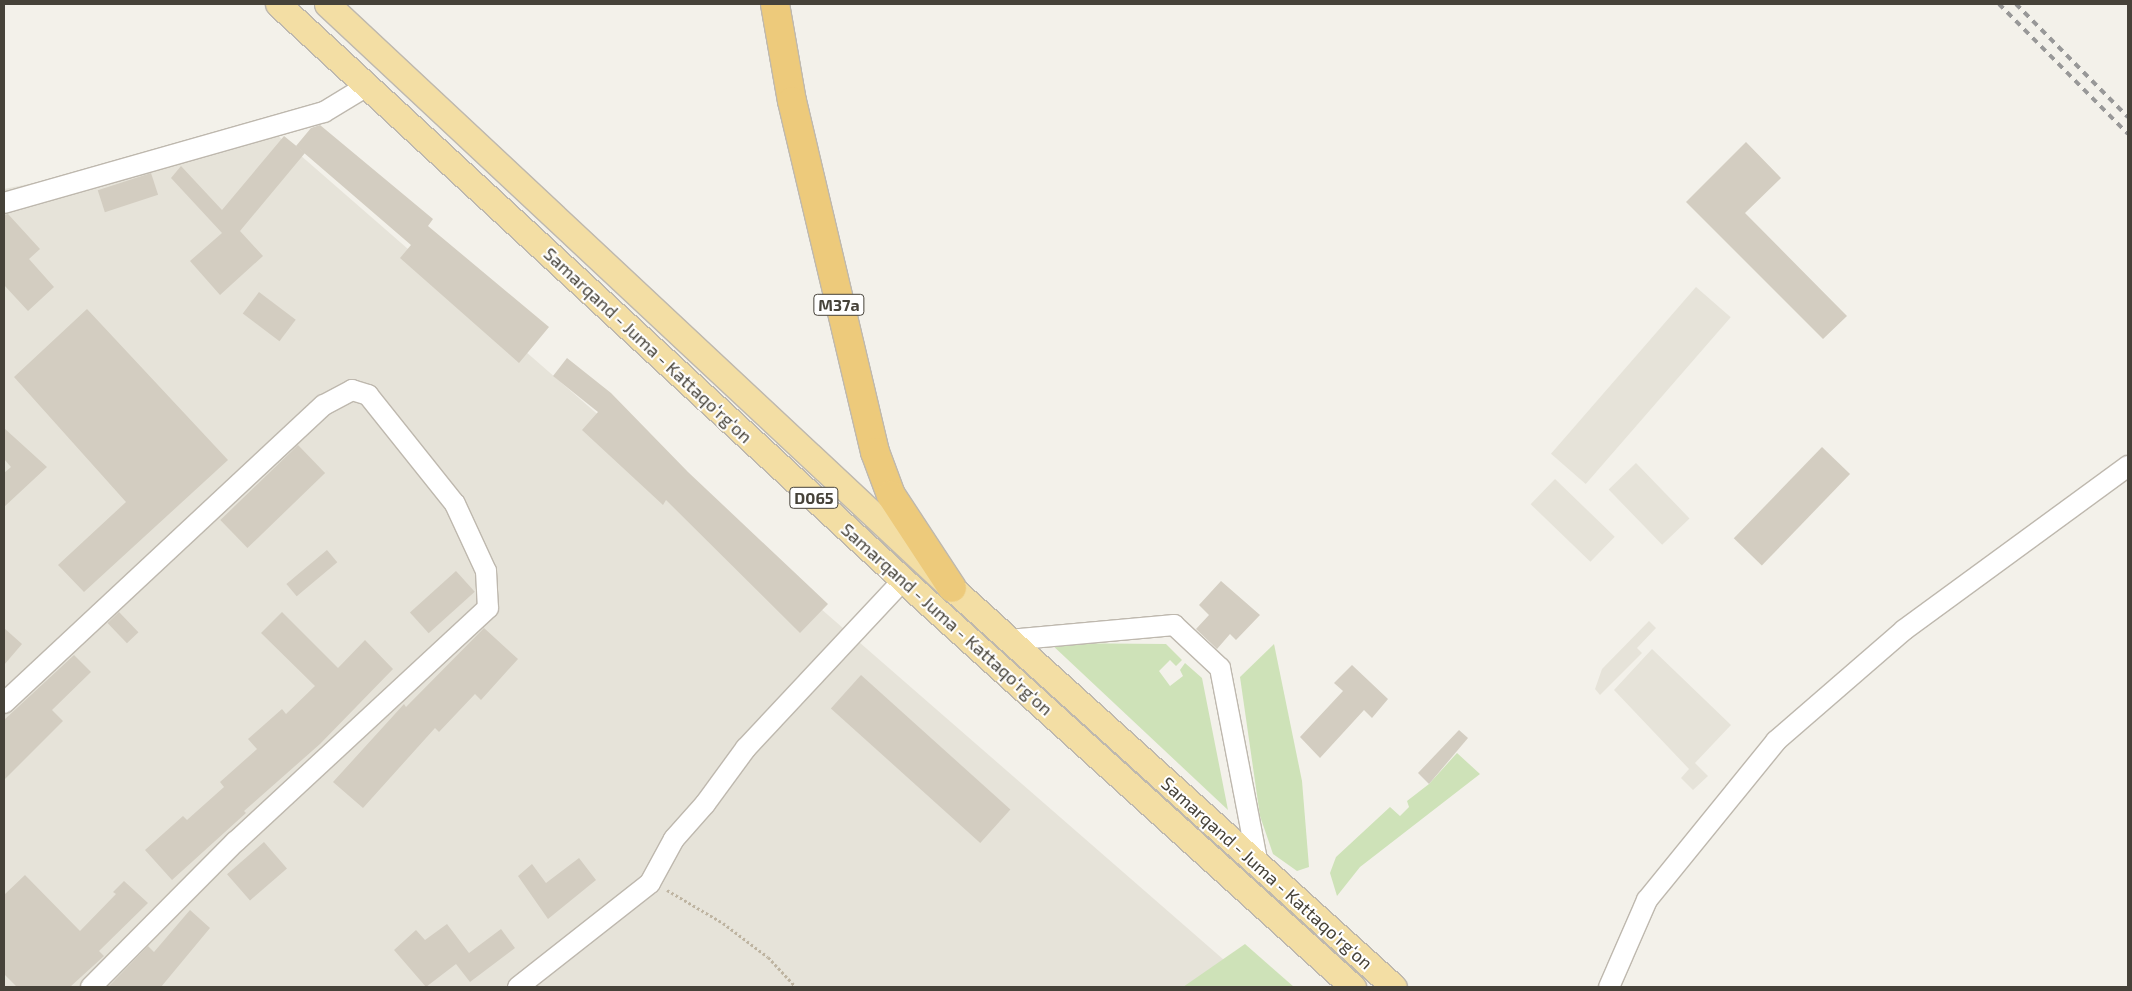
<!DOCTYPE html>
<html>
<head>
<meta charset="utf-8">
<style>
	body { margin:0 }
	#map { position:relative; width:2132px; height:991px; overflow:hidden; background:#f3f1ea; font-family:"Exo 2",sans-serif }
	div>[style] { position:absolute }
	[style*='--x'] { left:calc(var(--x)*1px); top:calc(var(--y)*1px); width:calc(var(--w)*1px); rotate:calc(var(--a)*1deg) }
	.residential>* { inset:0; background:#e6e3d9; transform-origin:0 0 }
	.green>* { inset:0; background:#cee2b8 }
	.building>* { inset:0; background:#d3cdc1; transform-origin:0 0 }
	.path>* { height:3px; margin-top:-1.5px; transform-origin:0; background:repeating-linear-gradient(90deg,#beb4a1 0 2.5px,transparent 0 5px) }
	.roads { filter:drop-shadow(1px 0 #beb8ae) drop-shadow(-1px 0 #beb8ae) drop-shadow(0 1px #beb8ae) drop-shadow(0 -1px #beb8ae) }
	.minor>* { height:20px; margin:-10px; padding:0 10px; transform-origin:10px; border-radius:10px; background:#fff }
	.major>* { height:25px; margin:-12.5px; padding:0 12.5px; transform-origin:12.5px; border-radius:12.5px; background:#f3dea4 }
	.highway>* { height:28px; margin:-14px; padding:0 14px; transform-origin:14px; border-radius:14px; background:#edca7b }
	.rail>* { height:4px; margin-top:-2px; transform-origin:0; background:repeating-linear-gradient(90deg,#989898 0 6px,transparent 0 12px) }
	span { translate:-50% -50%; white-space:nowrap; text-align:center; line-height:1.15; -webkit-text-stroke:4px #fff; paint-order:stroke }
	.shield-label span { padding:1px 4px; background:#fff; border:1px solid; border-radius:4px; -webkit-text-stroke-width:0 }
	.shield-label { font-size:16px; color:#464239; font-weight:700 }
	.street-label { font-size:18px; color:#464239 }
	.frame { position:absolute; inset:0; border:5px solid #464239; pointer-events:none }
</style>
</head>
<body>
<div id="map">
	<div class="residential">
		<div style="clip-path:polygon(276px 134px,1255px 987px,4px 987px,4px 189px)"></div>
		<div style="left:1696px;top:287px;width:46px;height:221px;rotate:41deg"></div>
		<div style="left:1636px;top:463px;width:77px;height:38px;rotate:46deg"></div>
		<div style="left:1555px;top:479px;width:83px;height:35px;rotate:44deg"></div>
		<div style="clip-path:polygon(1649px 621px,1656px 628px,1637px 648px,1642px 653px,1600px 695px,1595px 689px,1602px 669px)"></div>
		<div style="clip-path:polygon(1652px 649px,1731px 725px,1695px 763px,1708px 776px,1693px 790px,1681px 778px,1689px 769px,1614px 690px)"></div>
	</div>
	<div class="green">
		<div style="clip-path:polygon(1050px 643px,1166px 644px,1182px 660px,1176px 666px,1170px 660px,1159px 671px,1170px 686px,1183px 676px,1180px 670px,1185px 663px,1202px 678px,1228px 810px)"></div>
		<div style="clip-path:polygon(1274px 644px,1302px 781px,1309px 867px,1297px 871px,1273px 854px,1260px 816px,1240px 677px)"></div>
		<div style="clip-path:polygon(1457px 753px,1480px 774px,1360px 867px,1337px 896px,1330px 873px,1336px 857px,1390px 807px,1400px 816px,1409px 807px,1407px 801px,1429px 784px)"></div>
		<div style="clip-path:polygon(1245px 944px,1294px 987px,1183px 987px)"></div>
	</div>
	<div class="building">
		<div style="clip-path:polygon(320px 125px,433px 219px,428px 226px,549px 327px,519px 363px,400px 258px,411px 245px,296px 146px,311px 128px)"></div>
		<div style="clip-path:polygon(284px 136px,305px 153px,240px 231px,263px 256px,220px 295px,190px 261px,222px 233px,171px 178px,181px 166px,222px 210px)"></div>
		<div style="clip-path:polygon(1746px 142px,1781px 178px,1745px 213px,1847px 316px,1823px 339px,1686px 202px)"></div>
		<div style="left:151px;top:173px;width:23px;height:56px;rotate:72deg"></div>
		<div style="clip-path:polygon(8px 214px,40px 249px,29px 259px,54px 287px,28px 311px,4px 285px,4px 215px)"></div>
		<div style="left:259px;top:292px;width:46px;height:27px;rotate:37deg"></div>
		<div style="clip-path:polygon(87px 309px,228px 460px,84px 592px,58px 565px,126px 502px,14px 377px)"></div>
		<div style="clip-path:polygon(567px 358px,611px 393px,688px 472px,828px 604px,800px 633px,666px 500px,663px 505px,582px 430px,598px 412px,553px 376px)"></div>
		<div style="clip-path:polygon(4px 428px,47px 467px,4px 507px,4px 473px,11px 467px,4px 459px)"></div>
		<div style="left:298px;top:445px;width:39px;height:108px;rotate:46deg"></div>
		<div style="left:1822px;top:447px;width:39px;height:127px;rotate:44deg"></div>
		<div style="left:327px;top:550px;width:16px;height:53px;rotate:50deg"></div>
		<div style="left:456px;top:571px;width:28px;height:62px;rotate:48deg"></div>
		<div style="clip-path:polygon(1221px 581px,1260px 615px,1236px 640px,1230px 634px,1217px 649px,1196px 629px,1209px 615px,1199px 605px)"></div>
		<div style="left:119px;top:612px;width:28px;height:16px;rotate:46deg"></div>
		<div style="clip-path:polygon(282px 612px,338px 668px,365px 640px,393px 669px,320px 744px,244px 811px,246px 813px,172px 880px,145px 850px,183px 816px,187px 820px,224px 787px,220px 782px,257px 749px,248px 739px,282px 709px,286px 714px,315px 686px,261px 633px)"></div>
		<div style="clip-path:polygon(4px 628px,22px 644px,4px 665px)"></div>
		<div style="clip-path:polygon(484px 628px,518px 659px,481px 700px,475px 694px,439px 732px,435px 728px,363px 808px,333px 782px,404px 704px,406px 707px)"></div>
		<div style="clip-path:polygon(74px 655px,91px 672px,52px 710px,63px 721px,4px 780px,4px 720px)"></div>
		<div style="clip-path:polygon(1352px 665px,1388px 699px,1372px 718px,1364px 710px,1320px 758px,1300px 737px,1343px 691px,1334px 683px)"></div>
		<div style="left:861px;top:675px;width:201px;height:45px;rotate:42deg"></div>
		<div style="clip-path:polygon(1459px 730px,1468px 738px,1429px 784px,1418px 773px)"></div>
		<div style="left:264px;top:842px;width:35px;height:49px;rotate:49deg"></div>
		<div style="clip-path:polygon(579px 858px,596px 880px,548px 919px,518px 876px,532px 864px,546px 883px)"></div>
		<div style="clip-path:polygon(25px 875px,80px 931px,116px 894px,113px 892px,124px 881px,148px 903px,99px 951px,104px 956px,70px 987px,17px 987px,4px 974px,4px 895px)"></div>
		<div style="clip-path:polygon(190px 910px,210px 928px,161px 987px,108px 987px,148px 946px,154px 952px)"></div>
		<div style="clip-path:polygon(447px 924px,469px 953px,501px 929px,515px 948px,470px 982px,456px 964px,426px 987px,394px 950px,416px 930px,425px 940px)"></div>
	</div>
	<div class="path">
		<div style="--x:667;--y:890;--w:65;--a:30.5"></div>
		<div style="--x:723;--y:923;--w:56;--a:37.1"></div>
		<div style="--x:768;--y:957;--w:41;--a:47"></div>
	</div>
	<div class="roads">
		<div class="minor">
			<div style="--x:4;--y:203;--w:333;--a:-15.9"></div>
			<div style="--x:324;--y:112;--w:50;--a:-31.2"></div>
			<div style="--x:1009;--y:640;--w:166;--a:-5.2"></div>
			<div style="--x:1174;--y:625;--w:63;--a:43.1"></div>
			<div style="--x:1220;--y:668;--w:202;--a:79.1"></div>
			<div style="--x:4;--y:703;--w:437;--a:-43"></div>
			<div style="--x:324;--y:405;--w:32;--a:-28"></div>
			<div style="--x:352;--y:390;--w:17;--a:17"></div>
			<div style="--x:368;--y:395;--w:139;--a:51.4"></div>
			<div style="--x:455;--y:504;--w:74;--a:65.2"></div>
			<div style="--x:486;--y:571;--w:37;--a:87"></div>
			<div style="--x:488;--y:608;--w:343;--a:137.2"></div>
			<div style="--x:236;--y:841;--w:206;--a:134.8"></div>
			<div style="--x:518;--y:987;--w:168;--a:-38.2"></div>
			<div style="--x:650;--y:883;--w:50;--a:-61.4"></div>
			<div style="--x:674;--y:839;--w:47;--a:-48.5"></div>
			<div style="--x:705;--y:804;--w:69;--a:-53.8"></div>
			<div style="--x:746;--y:748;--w:230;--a:-46.9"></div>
			<div style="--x:1609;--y:987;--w:95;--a:-66.4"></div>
			<div style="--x:1647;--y:900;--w:205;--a:-50.9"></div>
			<div style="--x:1776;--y:741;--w:169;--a:-40.9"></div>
			<div style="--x:1904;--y:630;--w:278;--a:-36.2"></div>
		</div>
		<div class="major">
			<div style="--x:278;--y:4;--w:850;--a:42.66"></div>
			<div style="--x:903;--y:580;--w:607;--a:42.13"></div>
			<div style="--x:327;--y:4;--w:855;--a:43.06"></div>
			<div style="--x:952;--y:588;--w:595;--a:42.07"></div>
		</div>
		<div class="highway">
			<div style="--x:775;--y:4;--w:98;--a:80.1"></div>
			<div style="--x:792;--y:101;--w:361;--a:76.7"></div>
			<div style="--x:875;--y:452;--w:46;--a:69.6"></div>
			<div style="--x:891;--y:495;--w:111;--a:56.7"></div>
		</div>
	</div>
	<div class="rail">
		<div style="--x:1999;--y:4;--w:183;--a:45.2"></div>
		<div style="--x:2016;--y:4;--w:159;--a:45.3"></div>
	</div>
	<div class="shield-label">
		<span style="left:839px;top:305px">M37a</span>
		<span style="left:814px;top:498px">D065</span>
	</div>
	<div class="street-label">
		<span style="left:648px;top:345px;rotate:43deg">Samarqand - Juma - Kattaqo‘rg‘on</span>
		<span style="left:947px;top:619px;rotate:42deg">Samarqand - Juma - Kattaqo‘rg‘on</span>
		<span style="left:1267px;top:873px;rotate:42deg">Samarqand - Juma - Kattaqo‘rg‘on</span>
	</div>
	<div class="frame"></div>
</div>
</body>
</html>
